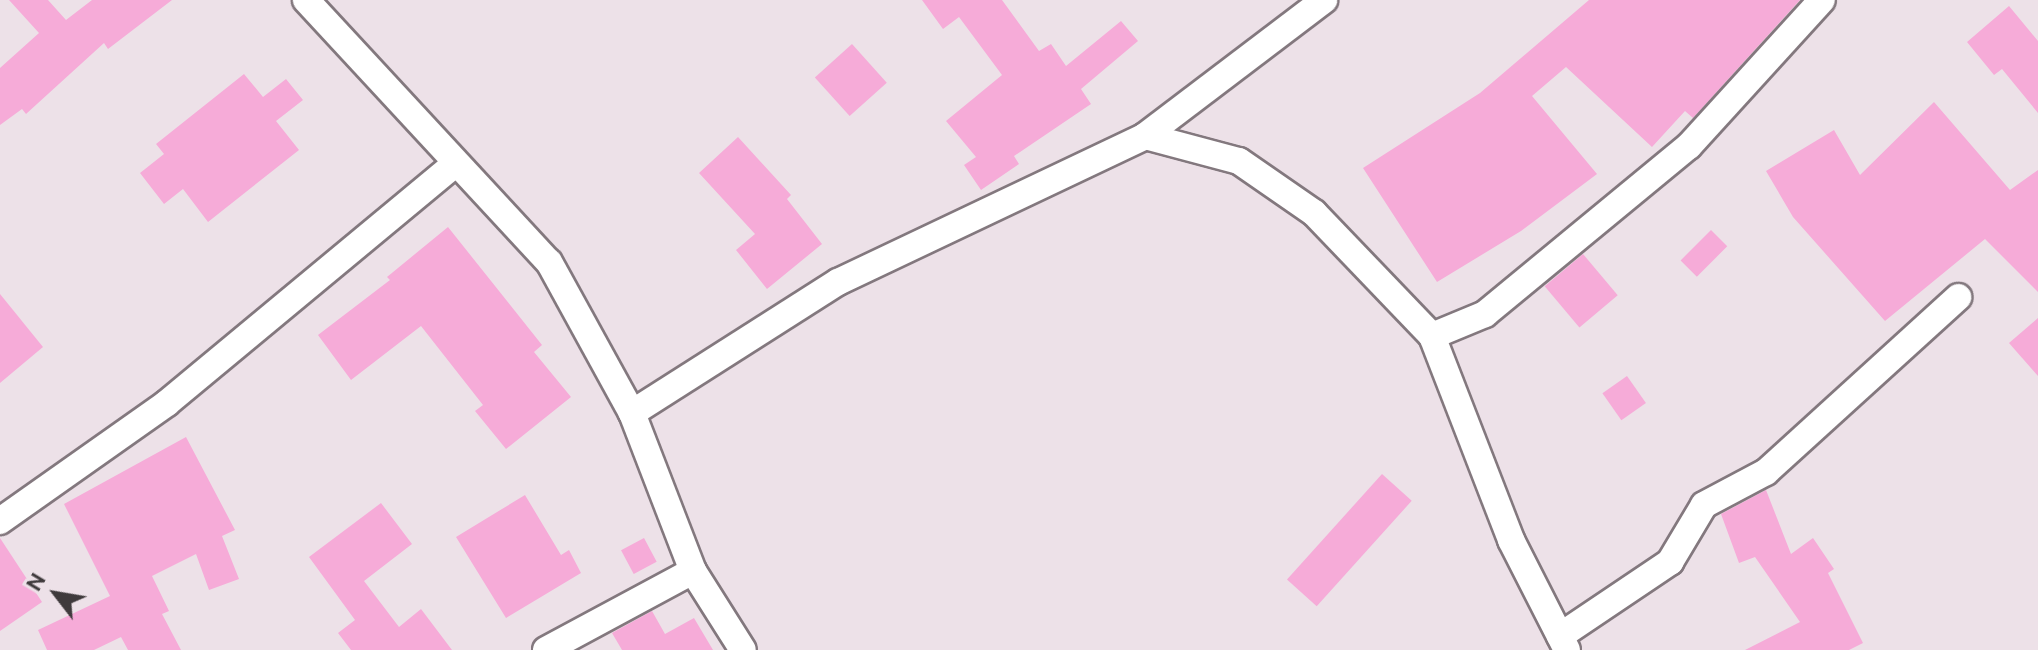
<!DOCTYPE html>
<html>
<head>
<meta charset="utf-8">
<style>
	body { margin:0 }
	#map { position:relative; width:2038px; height:650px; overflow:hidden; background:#ede1e8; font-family:Ubuntu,sans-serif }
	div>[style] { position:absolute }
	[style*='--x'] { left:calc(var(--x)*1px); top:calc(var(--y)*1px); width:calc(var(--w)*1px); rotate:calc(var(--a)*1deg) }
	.building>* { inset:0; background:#f6abd8; transform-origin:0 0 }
	.roads { filter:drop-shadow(2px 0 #83787e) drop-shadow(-2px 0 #83787e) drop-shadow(0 2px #83787e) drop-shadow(0 -2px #83787e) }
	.minor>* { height:26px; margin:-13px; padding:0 13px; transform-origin:13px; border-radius:13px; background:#fff }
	span { translate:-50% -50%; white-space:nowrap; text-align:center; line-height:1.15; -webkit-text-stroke:6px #ede1e8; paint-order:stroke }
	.north { position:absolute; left:16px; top:554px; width:80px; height:80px; -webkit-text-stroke:6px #ede1e8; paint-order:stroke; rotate:301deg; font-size:22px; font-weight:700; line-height:32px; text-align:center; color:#3f3a3c }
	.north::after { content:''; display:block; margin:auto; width:28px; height:36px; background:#3f3a3c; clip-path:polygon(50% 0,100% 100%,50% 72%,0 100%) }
</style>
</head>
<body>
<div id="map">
	<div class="building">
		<div style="clip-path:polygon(9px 0,48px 0,66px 20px,92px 0,172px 0,108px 49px,104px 43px,26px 114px,22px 109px,0 125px,0 68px,39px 33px)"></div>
		<div style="clip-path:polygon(922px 0,1002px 0,1039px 51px,1051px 44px,1066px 66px,1121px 21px,1138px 41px,1081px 89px,1091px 104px,1014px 156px,1019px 164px,981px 190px,964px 165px,976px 157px,946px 121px,1002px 75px,959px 17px,943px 29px)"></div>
		<div style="clip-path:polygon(1589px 0,1800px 0,1693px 118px,1685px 111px,1652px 147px,1566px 67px,1532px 96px,1597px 174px,1521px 231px,1437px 282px,1363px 168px,1480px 93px)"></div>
		<div style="clip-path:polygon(2009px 6px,2038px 41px,2038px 113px,2002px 69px,1994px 75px,1967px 42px)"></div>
		<div style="left:852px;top:44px;width:52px;height:50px;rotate:48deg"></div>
		<div style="clip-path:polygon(244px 74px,263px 97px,286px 79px,303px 100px,276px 121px,299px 150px,208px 222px,183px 189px,164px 204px,140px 173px,164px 154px,156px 144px)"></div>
		<div style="clip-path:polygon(1934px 102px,2010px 190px,2038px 170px,2038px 292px,1985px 239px,1885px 321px,1793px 217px,1766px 171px,1834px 130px,1860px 175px)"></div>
		<div style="clip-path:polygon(738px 137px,791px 195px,787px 199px,822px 244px,767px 289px,736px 250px,755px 234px,699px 173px)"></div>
		<div style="clip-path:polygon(448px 227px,542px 345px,534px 352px,571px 397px,506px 449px,475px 411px,483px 405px,421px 326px,351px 380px,318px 335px,390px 280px,387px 277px)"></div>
		<div style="left:1711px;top:230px;width:23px;height:43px;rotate:45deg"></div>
		<div style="left:1583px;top:254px;width:54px;height:50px;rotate:50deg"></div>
		<div style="clip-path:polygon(0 294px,43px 347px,0 383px)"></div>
		<div style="clip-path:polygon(2038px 318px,2038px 376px,2009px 343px)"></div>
		<div style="left:1627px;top:376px;width:33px;height:30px;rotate:55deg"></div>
		<div style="clip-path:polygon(186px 437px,235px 530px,222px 536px,239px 579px,209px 590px,196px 554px,152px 576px,169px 611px,162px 614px,181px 650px,128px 650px,121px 637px,94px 650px,47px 650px,38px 630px,110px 596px,64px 504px)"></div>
		<div style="left:1382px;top:474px;width:40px;height:142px;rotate:42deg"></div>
		<div style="clip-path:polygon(1766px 490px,1791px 554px,1813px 538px,1834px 569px,1828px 573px,1863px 643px,1849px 650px,1745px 650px,1800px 622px,1755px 557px,1739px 563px,1721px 514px)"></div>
		<div style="clip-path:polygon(525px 495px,561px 555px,569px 550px,581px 573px,506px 618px,456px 537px)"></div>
		<div style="clip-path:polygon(381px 503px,412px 544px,364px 581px,399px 627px,421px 609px,452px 650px,351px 650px,338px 633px,355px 620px,309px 557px)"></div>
		<div style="clip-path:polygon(0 538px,42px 602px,0 631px)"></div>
		<div style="left:644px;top:538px;width:27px;height:26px;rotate:62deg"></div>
		<div style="clip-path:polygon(652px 611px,665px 634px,694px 618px,713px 650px,622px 650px,612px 633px)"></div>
	</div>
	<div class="roads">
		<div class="minor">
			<div style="--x:306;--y:0;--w:357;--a:47.2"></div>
			<div style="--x:549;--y:262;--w:172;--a:61.2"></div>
			<div style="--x:632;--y:413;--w:169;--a:68.9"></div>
			<div style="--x:693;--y:571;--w:93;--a:57.7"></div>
			<div style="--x:1145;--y:136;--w:225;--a:-37.2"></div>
			<div style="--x:1432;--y:336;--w:57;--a:-22.5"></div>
			<div style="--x:1485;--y:314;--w:264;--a:-39.5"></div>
			<div style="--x:1689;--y:146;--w:197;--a:-47.7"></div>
			<div style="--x:632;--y:413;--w:244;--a:-32.5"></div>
			<div style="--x:838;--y:282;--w:340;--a:-25.4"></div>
			<div style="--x:1145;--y:136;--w:97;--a:14.9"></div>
			<div style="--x:1239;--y:161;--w:91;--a:34.7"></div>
			<div style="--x:1314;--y:213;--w:170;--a:46.2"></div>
			<div style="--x:1432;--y:336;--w:219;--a:68.8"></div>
			<div style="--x:1511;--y:540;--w:123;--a:63"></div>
			<div style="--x:0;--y:521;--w:204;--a:-35.2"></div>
			<div style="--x:167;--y:403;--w:373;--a:-39.7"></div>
			<div style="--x:1560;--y:636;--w:133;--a:-33.9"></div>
			<div style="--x:1670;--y:562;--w:66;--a:-59.2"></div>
			<div style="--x:1704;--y:505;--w:70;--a:-28"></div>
			<div style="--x:1766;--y:472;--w:260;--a:-42.3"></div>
			<div style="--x:546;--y:650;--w:167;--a:-28.3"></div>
		</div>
	</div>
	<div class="north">N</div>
</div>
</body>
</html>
